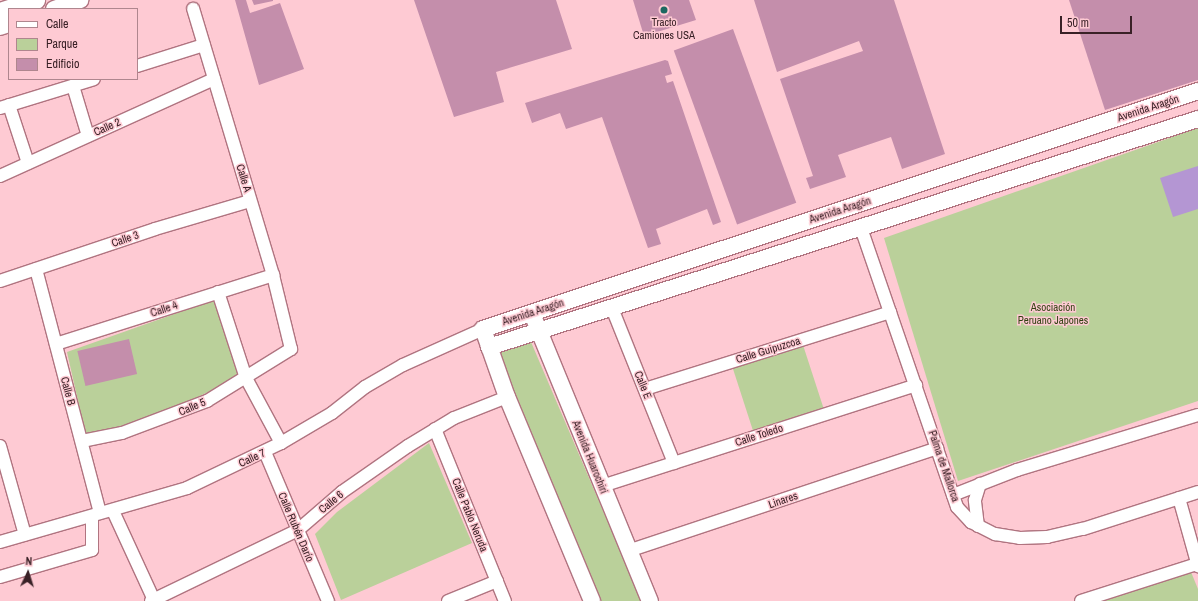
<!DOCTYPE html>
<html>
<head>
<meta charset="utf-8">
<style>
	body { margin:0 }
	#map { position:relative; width:1198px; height:601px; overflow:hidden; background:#fecad3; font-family:"Archivo Narrow",sans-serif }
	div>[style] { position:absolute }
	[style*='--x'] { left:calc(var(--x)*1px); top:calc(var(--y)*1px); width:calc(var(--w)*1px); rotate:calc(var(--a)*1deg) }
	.green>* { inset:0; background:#bad09a; transform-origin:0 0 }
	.water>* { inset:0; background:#b496d3 }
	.building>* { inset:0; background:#c48eab; transform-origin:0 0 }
	.roads { filter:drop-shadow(1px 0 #b07480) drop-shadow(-1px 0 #b07480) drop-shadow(0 1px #b07480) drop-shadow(0 -1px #b07480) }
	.street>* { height:12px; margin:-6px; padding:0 6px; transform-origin:6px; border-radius:6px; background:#fff }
	.secondary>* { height:16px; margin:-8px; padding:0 8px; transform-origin:8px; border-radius:8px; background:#fff }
	.primary>* { height:18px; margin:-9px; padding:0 9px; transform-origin:9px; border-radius:9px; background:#fff }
	.dots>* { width:11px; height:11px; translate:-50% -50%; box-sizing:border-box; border:2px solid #fecad3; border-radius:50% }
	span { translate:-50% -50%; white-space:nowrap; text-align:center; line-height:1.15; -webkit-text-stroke:3px #fecad3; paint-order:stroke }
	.poi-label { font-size:11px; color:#392126 }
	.street-label { font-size:11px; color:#392126 }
	.park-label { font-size:11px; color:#314112 }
	.legend { position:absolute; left:8px; top:8px; width:130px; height:72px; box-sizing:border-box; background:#fecad3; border:1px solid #af868e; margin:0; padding:5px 7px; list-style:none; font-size:12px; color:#392126 }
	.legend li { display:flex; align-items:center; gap:8px; height:20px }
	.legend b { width:20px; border:1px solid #af868e }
	.north { position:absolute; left:8px; top:553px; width:40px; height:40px; -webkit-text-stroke:3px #fecad3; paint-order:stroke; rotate:4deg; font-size:11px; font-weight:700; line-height:16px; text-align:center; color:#392126 }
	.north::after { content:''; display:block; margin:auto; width:14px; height:18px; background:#392126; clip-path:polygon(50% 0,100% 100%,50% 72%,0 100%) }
	.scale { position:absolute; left:1060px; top:16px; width:72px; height:18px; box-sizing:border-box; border:2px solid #392126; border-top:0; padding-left:5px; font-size:12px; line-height:14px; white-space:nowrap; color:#392126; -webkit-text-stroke:3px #fecad3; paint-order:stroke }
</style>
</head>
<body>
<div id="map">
	<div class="green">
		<div style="clip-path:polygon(1198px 128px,1198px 401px,958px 481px,884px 238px)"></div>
		<div style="clip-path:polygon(214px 300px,217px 300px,243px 375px,161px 415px,86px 437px,67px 352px)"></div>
		<div style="clip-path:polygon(531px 342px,616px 541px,643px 601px,600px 601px,512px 398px,498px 348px)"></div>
		<div style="left:803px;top:345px;width:66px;height:74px;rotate:72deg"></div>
		<div style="clip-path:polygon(429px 443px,472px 543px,341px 600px,315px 534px,337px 512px)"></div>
		<div style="clip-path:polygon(1191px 572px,1198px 589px,1198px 601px,1104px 601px)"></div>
	</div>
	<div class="water">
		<div style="clip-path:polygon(1198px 166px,1198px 209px,1173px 217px,1160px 178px)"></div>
	</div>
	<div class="building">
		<div style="clip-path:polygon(235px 0,246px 0,250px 13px,280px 3px,304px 69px,259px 85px)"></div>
		<div style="clip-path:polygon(252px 0,273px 0,273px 1px,254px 5px)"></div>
		<div style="clip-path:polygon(414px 0,556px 0,572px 49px,496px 72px,504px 102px,454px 117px)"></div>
		<div style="clip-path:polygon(633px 0,689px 0,696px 20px,644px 36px)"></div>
		<div style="clip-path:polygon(754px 0,894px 0,945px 154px,902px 169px,891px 137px,838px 155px,846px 177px,810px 189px,806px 178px,813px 176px,780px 79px,863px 51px,859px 41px,777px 72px)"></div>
		<div style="clip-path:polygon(1069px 0,1198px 0,1198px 80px,1105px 110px)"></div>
		<div style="left:733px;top:29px;width:185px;height:63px;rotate:70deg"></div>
		<div style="clip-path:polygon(665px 60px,668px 61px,672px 74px,665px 76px,667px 83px,673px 81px,721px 222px,713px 225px,707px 209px,656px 229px,661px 244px,648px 248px,602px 117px,566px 129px,560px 113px,532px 123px,525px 103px)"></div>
		<div style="left:129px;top:339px;width:36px;height:53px;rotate:77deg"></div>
	</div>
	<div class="roads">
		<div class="street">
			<div style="--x:137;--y:66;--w:70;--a:-17.4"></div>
			<div style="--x:73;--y:86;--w:52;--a:73.3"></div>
			<div style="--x:9;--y:105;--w:61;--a:71.9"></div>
			<div style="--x:0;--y:108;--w:98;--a:-17.1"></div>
			<div style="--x:0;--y:176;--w:235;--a:-24.4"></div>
			<div style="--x:861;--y:228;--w:295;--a:71"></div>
			<div style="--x:957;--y:507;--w:21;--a:47"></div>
			<div style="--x:971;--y:522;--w:27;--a:27"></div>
			<div style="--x:995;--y:534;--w:25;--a:9"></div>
			<div style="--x:1020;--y:538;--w:27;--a:-2"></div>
			<div style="--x:1047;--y:537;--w:37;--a:-13"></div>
			<div style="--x:1083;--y:529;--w:121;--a:-17.8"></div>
			<div style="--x:36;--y:269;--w:252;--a:75.3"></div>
			<div style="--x:0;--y:281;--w:163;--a:-18.5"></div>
			<div style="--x:155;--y:229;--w:99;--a:-16.4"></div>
			<div style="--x:218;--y:292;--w:90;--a:72"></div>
			<div style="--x:246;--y:378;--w:74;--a:61.7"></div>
			<div style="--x:612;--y:308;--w:167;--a:68.2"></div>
			<div style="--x:56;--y:344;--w:228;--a:-17.6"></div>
			<div style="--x:645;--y:389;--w:257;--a:-17.4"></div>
			<div style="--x:435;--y:429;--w:186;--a:67.9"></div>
			<div style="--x:82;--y:441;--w:41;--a:-11.3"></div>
			<div style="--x:122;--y:433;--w:91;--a:-20.6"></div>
			<div style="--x:207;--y:401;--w:99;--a:-31.8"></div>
			<div style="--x:291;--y:349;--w:76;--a:-103.7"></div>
			<div style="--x:273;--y:275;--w:278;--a:-106.7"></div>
			<div style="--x:0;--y:446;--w:92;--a:74.3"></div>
			<div style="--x:265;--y:452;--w:162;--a:67.1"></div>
			<div style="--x:602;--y:486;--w:330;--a:-17.8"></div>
			<div style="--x:953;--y:495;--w:69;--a:-21.3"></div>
			<div style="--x:1017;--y:470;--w:189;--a:-16.9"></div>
			<div style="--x:1179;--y:498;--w:71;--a:74.4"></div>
			<div style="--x:113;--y:511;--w:98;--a:65.3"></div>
			<div style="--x:978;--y:526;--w:26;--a:-97"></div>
			<div style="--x:975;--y:500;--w:17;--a:-73"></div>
			<div style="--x:0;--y:542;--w:195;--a:-16.1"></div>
			<div style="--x:187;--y:488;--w:104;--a:-25.6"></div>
			<div style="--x:281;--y:443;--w:59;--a:-30.5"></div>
			<div style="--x:332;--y:413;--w:42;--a:-38.2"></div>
			<div style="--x:365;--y:387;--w:44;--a:-30.1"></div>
			<div style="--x:403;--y:365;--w:88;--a:-24.2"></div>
			<div style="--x:628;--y:551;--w:326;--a:-18.4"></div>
			<div style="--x:0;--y:577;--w:96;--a:-16.4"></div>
			<div style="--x:92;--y:550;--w:34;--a:-90"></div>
			<div style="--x:151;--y:601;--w:163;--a:-25.8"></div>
			<div style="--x:298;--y:530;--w:58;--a:-40.8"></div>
			<div style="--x:342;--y:492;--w:80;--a:-34.9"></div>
			<div style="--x:408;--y:446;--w:54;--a:-31.3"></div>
			<div style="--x:454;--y:418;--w:57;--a:-21.6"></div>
			<div style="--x:448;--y:601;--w:53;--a:-22.2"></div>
			<div style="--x:1081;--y:601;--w:122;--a:-17.7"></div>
		</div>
		<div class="secondary">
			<div style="--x:54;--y:9;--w:28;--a:-19"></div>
			<div style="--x:0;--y:27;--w:9;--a:-18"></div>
			<div style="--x:535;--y:321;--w:303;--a:67.7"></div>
			<div style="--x:489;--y:347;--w:745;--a:-17.83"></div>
			<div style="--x:592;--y:601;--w:221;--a:-112.6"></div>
			<div style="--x:507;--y:397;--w:72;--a:-109.4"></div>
			<div style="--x:483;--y:329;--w:754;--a:-18.41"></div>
		</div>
		<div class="primary">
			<div style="--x:0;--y:12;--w:38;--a:-18"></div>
		</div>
	</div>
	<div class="dots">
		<div style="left:664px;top:10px;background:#1d6861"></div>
	</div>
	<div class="poi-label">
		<span style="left:664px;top:29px">Tracto<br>Camiones USA</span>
	</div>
	<div class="street-label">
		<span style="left:1148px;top:108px;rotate:-18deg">Avenida Aragón</span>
		<span style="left:107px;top:127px;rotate:-24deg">Calle 2</span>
		<span style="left:244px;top:178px;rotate:73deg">Calle A</span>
		<span style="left:840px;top:210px;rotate:-18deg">Avenida Aragón</span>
		<span style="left:125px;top:239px;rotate:-19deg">Calle 3</span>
		<span style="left:164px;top:309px;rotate:-18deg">Calle 4</span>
		<span style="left:533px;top:312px;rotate:-18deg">Avenida Aragón</span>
		<span style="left:768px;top:350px;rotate:-17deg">Calle Guipuzcoa</span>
		<span style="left:643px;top:385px;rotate:68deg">Calle E</span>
		<span style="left:68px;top:391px;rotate:75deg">Calle B</span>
		<span style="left:192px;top:407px;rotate:-23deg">Calle 5</span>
		<span style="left:759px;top:435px;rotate:-18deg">Calle Toledo</span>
		<span style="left:590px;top:457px;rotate:68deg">Avenida Huarochirí</span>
		<span style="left:252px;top:458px;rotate:-25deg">Calle 7</span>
		<span style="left:944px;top:466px;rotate:71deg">Palma de Mallorca</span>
		<span style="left:783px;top:500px;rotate:-19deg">Linares</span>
		<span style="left:331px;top:502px;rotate:-40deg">Calle 6</span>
		<span style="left:470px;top:515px;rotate:68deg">Calle Pablo Neruda</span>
		<span style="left:296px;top:527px;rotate:67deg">Calle Rubén Darío</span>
	</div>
	<div class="park-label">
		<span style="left:1053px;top:314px">Asociación<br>Peruano Japones</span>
	</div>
	<ul class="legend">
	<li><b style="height:5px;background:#fff"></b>Calle</li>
	<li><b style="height:11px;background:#bad09a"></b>Parque</li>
	<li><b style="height:11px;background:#c48eab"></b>Edificio</li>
	</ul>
	<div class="north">N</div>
	<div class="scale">50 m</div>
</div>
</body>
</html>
